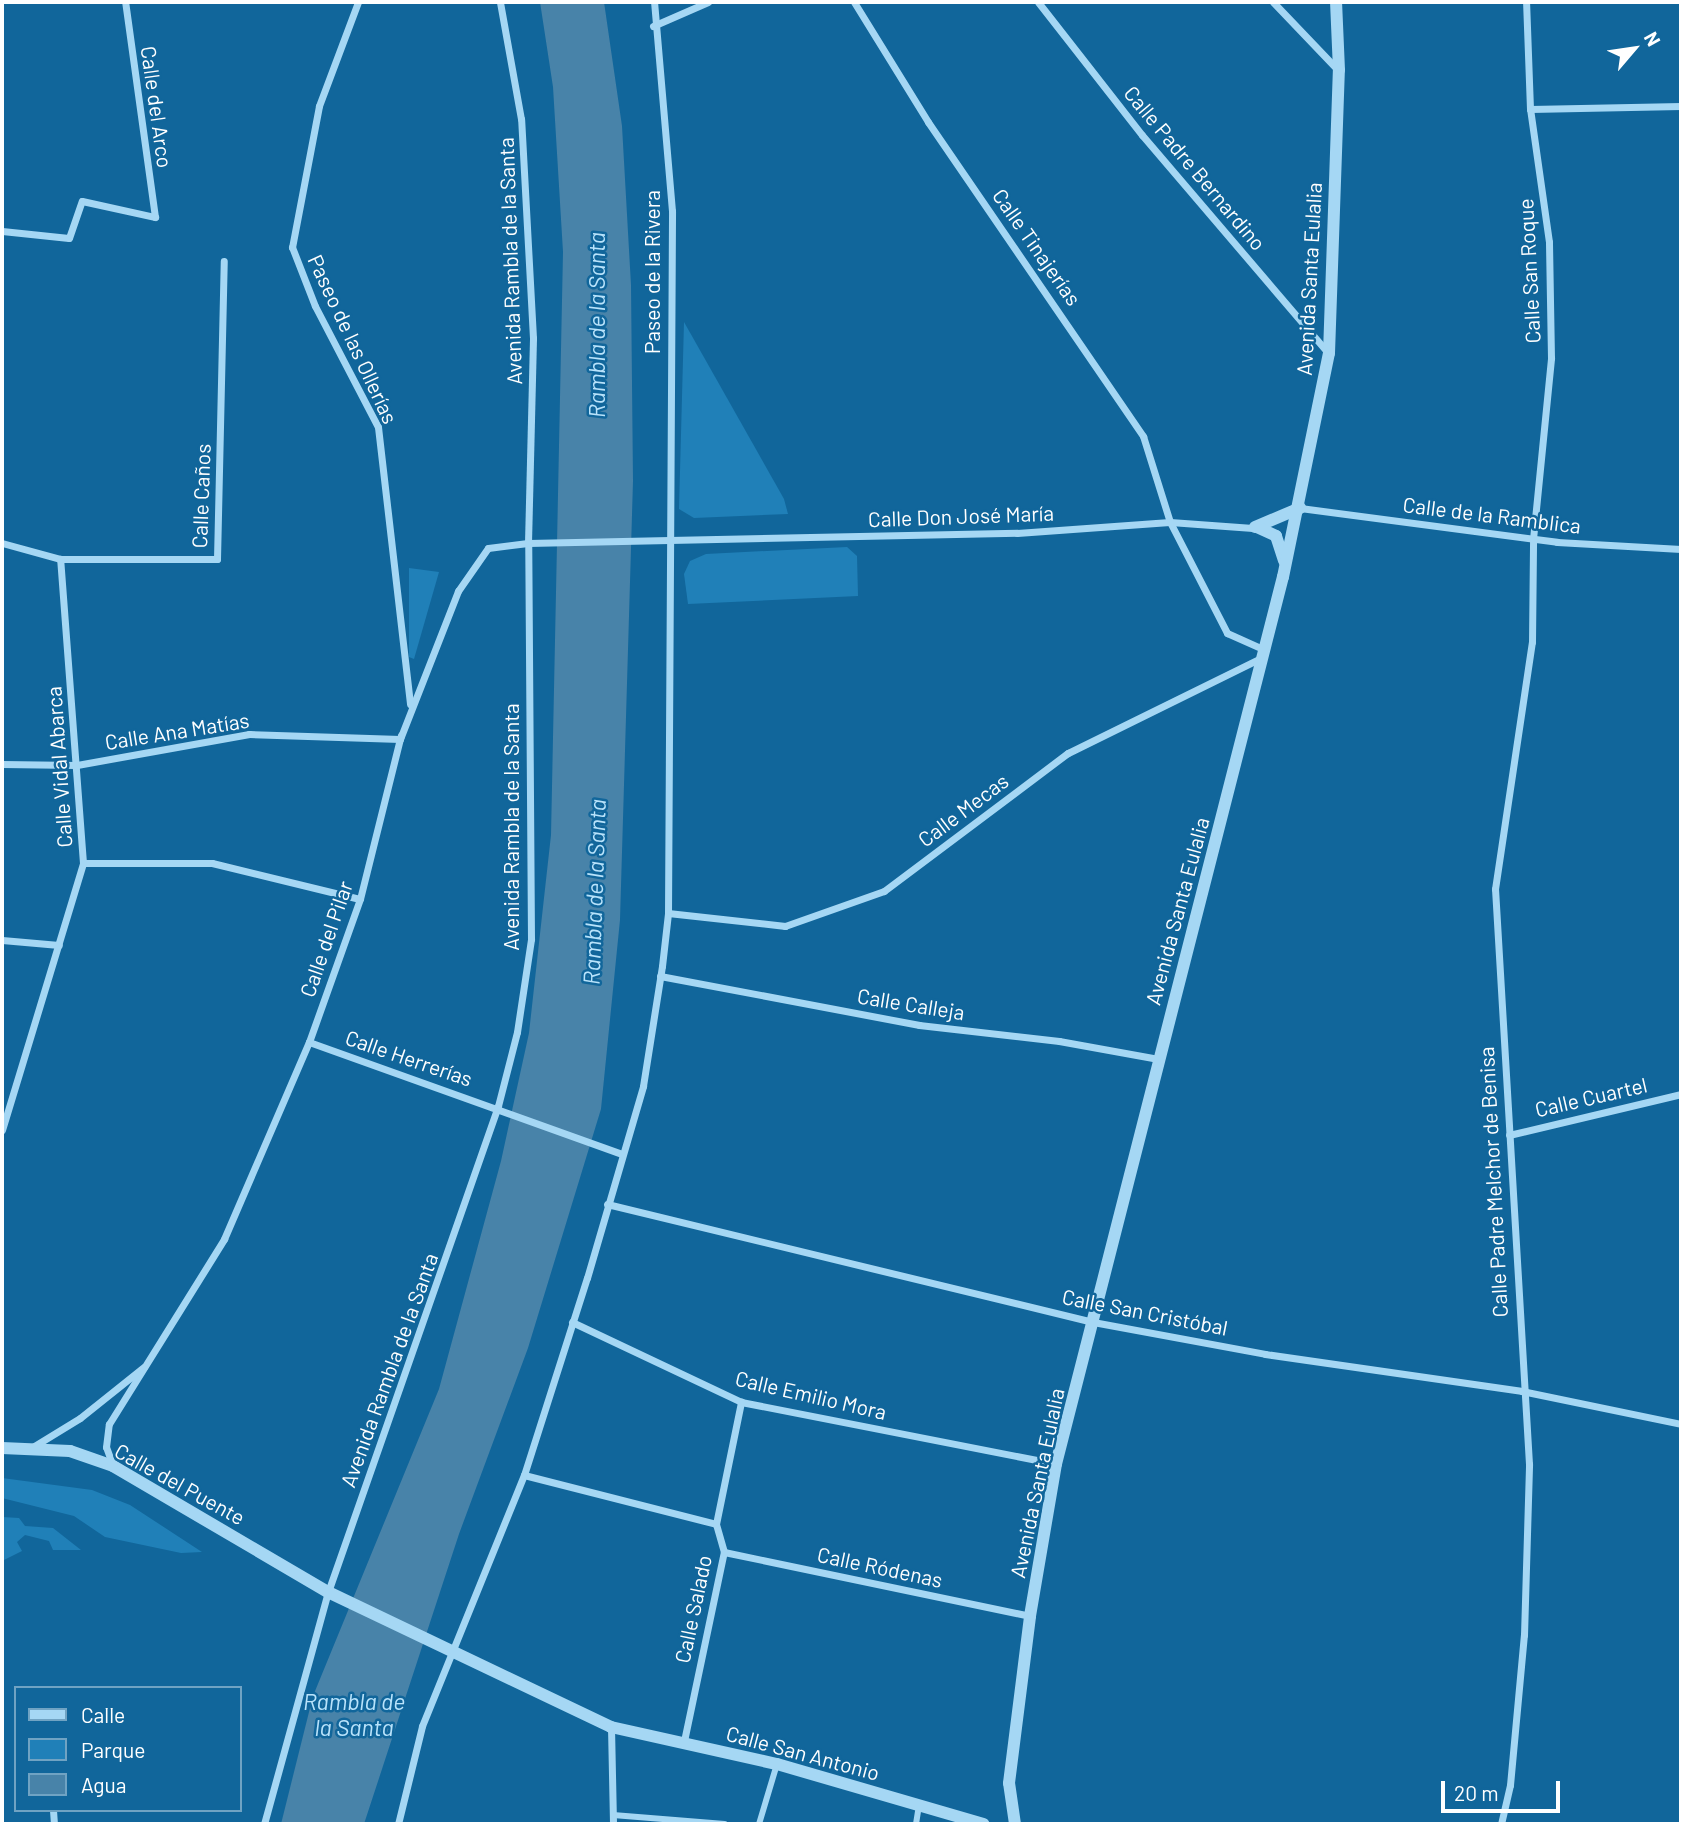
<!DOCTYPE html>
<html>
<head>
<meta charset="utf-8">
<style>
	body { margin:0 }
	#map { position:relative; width:1683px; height:1826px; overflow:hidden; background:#11669b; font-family:Barlow,sans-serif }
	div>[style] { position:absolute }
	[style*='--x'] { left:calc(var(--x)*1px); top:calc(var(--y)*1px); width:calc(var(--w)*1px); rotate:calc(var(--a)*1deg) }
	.green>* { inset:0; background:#2080b8 }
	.water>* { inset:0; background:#4883a9 }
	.pedestrian>* { height:6px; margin:-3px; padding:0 3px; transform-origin:3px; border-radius:3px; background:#a5d7f4 }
	.minor>* { height:7px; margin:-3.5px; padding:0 3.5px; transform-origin:3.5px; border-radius:3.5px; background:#a5d7f4 }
	.tertiary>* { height:12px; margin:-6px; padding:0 6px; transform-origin:6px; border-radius:6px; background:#a5d7f4 }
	span { translate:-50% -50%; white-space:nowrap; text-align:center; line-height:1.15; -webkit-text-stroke:5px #11669b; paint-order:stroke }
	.street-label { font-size:21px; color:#fff }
	.water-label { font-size:23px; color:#b9e3fb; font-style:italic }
	.frame { position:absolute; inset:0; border:4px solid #fff; pointer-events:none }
	.legend { position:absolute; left:14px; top:1686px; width:228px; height:126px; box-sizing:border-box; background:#11669b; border:2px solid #70a3c3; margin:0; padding:9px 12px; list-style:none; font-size:21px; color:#fff }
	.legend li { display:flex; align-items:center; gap:14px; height:35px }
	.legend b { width:35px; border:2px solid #70a3c3 }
	.north { position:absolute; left:1599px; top:14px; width:70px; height:70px; -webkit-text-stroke:5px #11669b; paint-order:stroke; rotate:61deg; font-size:19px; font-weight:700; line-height:28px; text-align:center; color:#fff }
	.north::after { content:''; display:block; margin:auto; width:24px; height:32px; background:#fff; clip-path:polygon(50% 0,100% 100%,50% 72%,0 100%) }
	.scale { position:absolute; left:1441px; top:1781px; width:119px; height:32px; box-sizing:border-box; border:4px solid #fff; border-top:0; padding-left:9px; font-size:21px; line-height:24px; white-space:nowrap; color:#fff; -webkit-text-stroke:5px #11669b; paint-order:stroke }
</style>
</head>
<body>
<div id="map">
	<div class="green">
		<div style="clip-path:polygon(684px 322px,784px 499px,788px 514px,694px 518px,679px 509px)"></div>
		<div style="clip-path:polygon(847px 547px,857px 556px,858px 596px,688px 604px,684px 574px,690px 561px,706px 554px)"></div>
		<div style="clip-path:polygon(409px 568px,439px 572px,414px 659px,409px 657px)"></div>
		<div style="clip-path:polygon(2px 1478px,92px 1490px,130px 1505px,202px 1552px,181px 1553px,105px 1537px,74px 1516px,2px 1498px)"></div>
		<div style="clip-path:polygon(2px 1517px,19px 1518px,25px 1526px,53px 1528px,81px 1550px,53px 1550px,49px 1541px,25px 1535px,17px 1542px,22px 1551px,2px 1561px)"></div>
	</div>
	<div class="water">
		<div style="clip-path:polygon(540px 2px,604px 2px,622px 126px,631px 285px,633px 481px,620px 920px,601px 1109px,528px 1348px,459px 1534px,364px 1824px,281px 1824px,313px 1696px,439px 1389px,501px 1161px,529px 1033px,551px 835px,563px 252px,553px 87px)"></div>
	</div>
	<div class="pedestrian">
		<div style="--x:613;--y:1815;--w:112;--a:4.6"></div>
		<div style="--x:759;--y:1824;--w:63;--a:-73.3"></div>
		<div style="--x:916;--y:1824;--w:18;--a:-81"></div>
	</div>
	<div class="minor">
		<div style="--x:358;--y:2;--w:111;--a:110.6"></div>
		<div style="--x:319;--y:106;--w:144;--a:100.8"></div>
		<div style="--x:292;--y:247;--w:63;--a:68.7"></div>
		<div style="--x:315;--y:306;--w:136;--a:62.5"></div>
		<div style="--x:378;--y:427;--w:279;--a:83.4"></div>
		<div style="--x:854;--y:2;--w:141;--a:58.3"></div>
		<div style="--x:928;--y:122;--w:381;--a:55.6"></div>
		<div style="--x:1143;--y:436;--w:90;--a:72.6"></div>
		<div style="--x:1170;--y:522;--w:125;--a:62.8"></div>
		<div style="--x:1227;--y:633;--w:42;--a:24.1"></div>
		<div style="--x:1038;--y:2;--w:169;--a:52"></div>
		<div style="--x:1142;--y:135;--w:287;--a:49.5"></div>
		<div style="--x:1273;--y:2;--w:94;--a:46.3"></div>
		<div style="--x:653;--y:26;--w:60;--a:-23.6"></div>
		<div style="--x:1530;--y:109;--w:151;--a:-1.1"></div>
		<div style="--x:2;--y:231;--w:67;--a:6"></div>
		<div style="--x:69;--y:238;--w:39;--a:-71"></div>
		<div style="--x:82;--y:201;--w:75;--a:12.4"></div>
		<div style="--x:155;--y:217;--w:217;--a:-97.9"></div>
		<div style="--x:1300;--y:508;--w:259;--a:7.5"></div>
		<div style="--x:1557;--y:542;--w:124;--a:3.2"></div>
		<div style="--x:2;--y:543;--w:60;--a:15.4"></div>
		<div style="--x:60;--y:559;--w:157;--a:0"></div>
		<div style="--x:217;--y:559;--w:298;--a:-88.7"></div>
		<div style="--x:2;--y:764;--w:75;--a:0.8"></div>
		<div style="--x:77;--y:765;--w:175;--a:-10.2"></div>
		<div style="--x:249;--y:734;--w:151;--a:1.9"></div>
		<div style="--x:400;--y:739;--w:4;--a:-76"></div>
		<div style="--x:83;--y:863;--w:129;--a:0"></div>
		<div style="--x:212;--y:863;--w:152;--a:13.7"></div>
		<div style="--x:668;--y:913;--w:118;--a:6.3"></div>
		<div style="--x:785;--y:926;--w:105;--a:-19.5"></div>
		<div style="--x:884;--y:891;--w:230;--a:-36.9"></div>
		<div style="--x:1068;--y:753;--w:217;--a:-26.2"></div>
		<div style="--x:2;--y:940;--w:57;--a:5"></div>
		<div style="--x:660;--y:976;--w:264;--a:10.7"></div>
		<div style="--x:919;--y:1025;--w:141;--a:6.5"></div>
		<div style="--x:1059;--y:1041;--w:101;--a:10.3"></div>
		<div style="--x:309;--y:1042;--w:332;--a:19.7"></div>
		<div style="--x:2;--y:1130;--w:279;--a:-73.1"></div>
		<div style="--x:83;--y:863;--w:305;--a:-94.3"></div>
		<div style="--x:1509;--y:1135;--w:177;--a:-13.4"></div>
		<div style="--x:607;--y:1204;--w:500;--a:13.65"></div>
		<div style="--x:1093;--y:1322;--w:175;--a:10.5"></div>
		<div style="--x:1265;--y:1354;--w:260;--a:8.2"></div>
		<div style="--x:1522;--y:1391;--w:162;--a:11.7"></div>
		<div style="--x:572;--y:1322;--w:187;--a:25.3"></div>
		<div style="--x:741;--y:1402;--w:321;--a:11.1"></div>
		<div style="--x:31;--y:1448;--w:57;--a:-31.5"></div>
		<div style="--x:80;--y:1418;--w:82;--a:-38.6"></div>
		<div style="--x:113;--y:1466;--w:20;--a:-110"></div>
		<div style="--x:106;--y:1447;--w:23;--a:-83"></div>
		<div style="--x:109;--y:1424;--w:218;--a:-58.1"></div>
		<div style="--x:224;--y:1239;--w:215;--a:-66.7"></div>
		<div style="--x:309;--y:1042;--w:152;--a:-70.4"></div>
		<div style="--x:360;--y:899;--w:165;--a:-76"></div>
		<div style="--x:400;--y:739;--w:159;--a:-68.6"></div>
		<div style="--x:458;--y:591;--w:52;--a:-55.1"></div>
		<div style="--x:488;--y:548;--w:40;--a:-7.1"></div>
		<div style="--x:528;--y:543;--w:489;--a:-1.2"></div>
		<div style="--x:1017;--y:533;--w:153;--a:-4.1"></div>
		<div style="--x:1170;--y:522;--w:83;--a:4.1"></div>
		<div style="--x:524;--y:1475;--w:198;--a:14.3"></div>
		<div style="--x:724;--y:1552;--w:313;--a:11.8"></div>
		<div style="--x:611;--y:1727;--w:97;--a:88.8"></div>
		<div style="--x:684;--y:1741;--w:193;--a:-78.1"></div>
		<div style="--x:724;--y:1552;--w:29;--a:-106"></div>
		<div style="--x:716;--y:1524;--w:125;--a:-78.4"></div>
		<div style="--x:53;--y:1810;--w:14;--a:86"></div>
		<div style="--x:264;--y:1824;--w:241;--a:-74.6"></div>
		<div style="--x:328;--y:1592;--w:515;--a:-70.72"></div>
		<div style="--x:498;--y:1106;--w:76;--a:-75.6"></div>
		<div style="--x:517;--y:1032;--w:94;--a:-81.4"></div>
		<div style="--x:531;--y:939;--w:396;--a:-90.4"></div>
		<div style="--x:528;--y:543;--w:205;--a:-88.6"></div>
		<div style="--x:533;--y:338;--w:219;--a:-93.1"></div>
		<div style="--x:521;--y:119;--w:119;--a:-100.2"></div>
		<div style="--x:398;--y:1824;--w:101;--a:-76.2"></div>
		<div style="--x:422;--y:1726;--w:271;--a:-67.9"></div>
		<div style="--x:524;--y:1475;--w:207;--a:-72.3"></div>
		<div style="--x:587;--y:1278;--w:200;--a:-73.7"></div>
		<div style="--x:643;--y:1086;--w:121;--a:-81"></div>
		<div style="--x:662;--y:966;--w:53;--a:-83.5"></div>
		<div style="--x:668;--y:913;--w:702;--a:-89.67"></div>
		<div style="--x:672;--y:211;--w:210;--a:-94.9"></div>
		<div style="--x:1501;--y:1824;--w:40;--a:-77"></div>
		<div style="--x:1510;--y:1785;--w:151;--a:-84.7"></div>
		<div style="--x:1524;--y:1635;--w:171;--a:-88.3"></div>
		<div style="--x:1529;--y:1464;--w:576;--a:-93.38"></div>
		<div style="--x:1495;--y:889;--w:250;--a:-81.5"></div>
		<div style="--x:1532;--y:642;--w:103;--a:-89.4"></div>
		<div style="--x:1533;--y:539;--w:182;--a:-84.3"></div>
		<div style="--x:1551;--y:358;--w:116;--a:-91"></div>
		<div style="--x:1549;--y:242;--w:134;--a:-98.1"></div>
		<div style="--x:1530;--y:109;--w:107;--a:-92.1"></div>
	</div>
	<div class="tertiary">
		<div style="--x:1255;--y:527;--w:49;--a:-22.9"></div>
		<div style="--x:1257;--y:527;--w:21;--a:25"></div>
		<div style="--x:1276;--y:536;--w:26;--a:72"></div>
		<div style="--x:2;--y:1448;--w:68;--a:2.5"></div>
		<div style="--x:70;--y:1451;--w:46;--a:19.2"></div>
		<div style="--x:113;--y:1466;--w:249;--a:30.4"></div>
		<div style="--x:328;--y:1592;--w:314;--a:25.5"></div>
		<div style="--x:611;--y:1727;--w:170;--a:12.6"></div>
		<div style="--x:777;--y:1764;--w:215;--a:16.2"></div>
		<div style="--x:1015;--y:1824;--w:41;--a:-98.3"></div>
		<div style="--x:1009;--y:1783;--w:168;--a:-82.8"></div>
		<div style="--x:1030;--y:1616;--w:154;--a:-80.3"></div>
		<div style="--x:1056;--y:1464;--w:916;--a:-75.65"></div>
		<div style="--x:1283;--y:577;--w:229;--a:-78.4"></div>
		<div style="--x:1329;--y:353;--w:283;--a:-88"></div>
		<div style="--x:1339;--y:70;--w:68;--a:-92.5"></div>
	</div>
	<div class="street-label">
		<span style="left:157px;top:107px;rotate:82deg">Calle del Arco</span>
		<span style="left:1195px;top:168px;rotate:50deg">Calle Padre Bernardino</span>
		<span style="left:1037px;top:247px;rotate:55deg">Calle Tinajerías</span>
		<span style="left:510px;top:261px;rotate:-92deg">Avenida Rambla de la Santa</span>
		<span style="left:1529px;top:271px;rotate:-93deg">Calle San Roque</span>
		<span style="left:652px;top:272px;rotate:-90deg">Paseo de la Rivera</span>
		<span style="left:1309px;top:279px;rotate:-87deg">Avenida Santa Eulalia</span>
		<span style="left:353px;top:339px;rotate:65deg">Paseo de las Ollerías</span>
		<span style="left:201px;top:496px;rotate:-88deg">Calle Caños</span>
		<span style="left:1492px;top:515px;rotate:7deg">Calle de la Ramblica</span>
		<span style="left:961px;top:516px;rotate:-2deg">Calle Don José María</span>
		<span style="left:177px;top:731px;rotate:-9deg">Calle Ana Matías</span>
		<span style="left:59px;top:767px;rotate:-94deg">Calle Vidal Abarca</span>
		<span style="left:963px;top:810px;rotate:-37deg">Calle Mecas</span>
		<span style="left:511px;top:827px;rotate:-90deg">Avenida Rambla de la Santa</span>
		<span style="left:1177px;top:911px;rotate:-75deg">Avenida Santa Eulalia</span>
		<span style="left:326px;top:939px;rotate:-71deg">Calle del Pilar</span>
		<span style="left:911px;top:1004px;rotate:9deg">Calle Calleja</span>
		<span style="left:409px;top:1058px;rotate:19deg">Calle Herrerías</span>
		<span style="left:1591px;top:1097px;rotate:-13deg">Calle Cuartel</span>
		<span style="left:1493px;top:1182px;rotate:-93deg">Calle Padre Melchor de Benisa</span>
		<span style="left:1145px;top:1312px;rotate:11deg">Calle San Cristóbal</span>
		<span style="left:389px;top:1370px;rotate:-70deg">Avenida Rambla de la Santa</span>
		<span style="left:811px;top:1395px;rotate:13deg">Calle Emilio Mora</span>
		<span style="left:1037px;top:1483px;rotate:-78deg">Avenida Santa Eulalia</span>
		<span style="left:180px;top:1484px;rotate:29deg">Calle del Puente</span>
		<span style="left:880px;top:1567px;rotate:12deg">Calle Ródenas</span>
		<span style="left:693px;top:1609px;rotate:-78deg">Calle Salado</span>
		<span style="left:803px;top:1753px;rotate:15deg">Calle San Antonio</span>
	</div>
	<div class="water-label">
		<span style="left:596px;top:325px;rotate:-90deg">Rambla de la Santa</span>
		<span style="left:594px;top:892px;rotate:-88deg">Rambla de la Santa</span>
		<span style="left:354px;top:1714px">Rambla de<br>la Santa</span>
	</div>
	<div class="frame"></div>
	<ul class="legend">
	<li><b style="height:9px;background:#a5d7f4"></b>Calle</li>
	<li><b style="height:19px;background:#2080b8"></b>Parque</li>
	<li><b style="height:19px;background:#4883a9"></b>Agua</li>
	</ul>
	<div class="north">N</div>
	<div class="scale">20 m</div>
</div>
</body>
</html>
